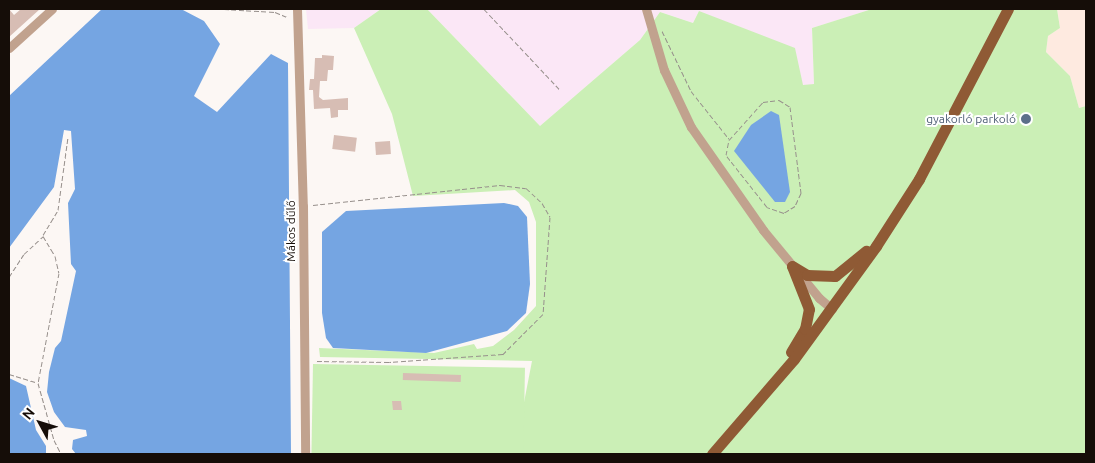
<!DOCTYPE html>
<html>
<head>
<meta charset="utf-8">
<style>
	body { margin:0 }
	#map { position:relative; width:1095px; height:463px; overflow:hidden; background:#fcf7f4; font-family:Ubuntu,sans-serif }
	div>[style] { position:absolute }
	[style*='--x'] { left:calc(var(--x)*1px); top:calc(var(--y)*1px); width:calc(var(--w)*1px); rotate:calc(var(--a)*1deg) }
	.built>* { inset:0; background:#feeae0 }
	.industrial>* { inset:0; background:#fbe7f6 }
	.green>* { inset:0; background:#cbefb6; transform-origin:0 0 }
	.water>* { inset:0; background:#75a5e2 }
	.building>* { inset:0; background:#d7bdb4; transform-origin:0 0 }
	.path>* { height:1px; margin-top:-0.5px; transform-origin:0; background:repeating-linear-gradient(90deg,#968f8b 0 5px,transparent 0 7.5px) }
	.minor>* { height:9px; margin:-4.5px; padding:0 4.5px; transform-origin:4.5px; border-radius:4.5px; background:#c1a28e }
	.major>* { height:11px; margin:-5.5px; padding:0 5.5px; transform-origin:5.5px; border-radius:5.5px; background:#8f5a35 }
	.dots>* { width:14px; height:14px; translate:-50% -50%; box-sizing:border-box; border:2px solid #fff; border-radius:50% }
	span { translate:-50% -50%; white-space:nowrap; text-align:center; line-height:1.15; -webkit-text-stroke:4px #fff; paint-order:stroke }
	.service-label { font-size:12px; color:#4e5e75 }
	.right { translate:-100% -50%; text-align:right }
	.street-label { font-size:12px; color:#150d08 }
	.frame { position:absolute; inset:0; border:10px solid #150d08; pointer-events:none }
	.north { position:absolute; left:15px; top:398px; width:50px; height:50px; -webkit-text-stroke:4px #fff; paint-order:stroke; rotate:309deg; font-size:14px; font-weight:700; line-height:20px; text-align:center; color:#150d08 }
	.north::after { content:''; display:block; margin:auto; width:18px; height:22px; background:#150d08; clip-path:polygon(50% 0,100% 100%,50% 72%,0 100%) }
</style>
</head>
<body>
<div id="map">
	<div class="built">
		<div style="clip-path:polygon(1057px 9px,1086px 9px,1086px 106px,1079px 108px,1070px 76px,1046px 52px,1048px 36px,1060px 28px)"></div>
	</div>
	<div class="industrial">
		<div style="clip-path:polygon(306px 9px,381px 9px,354px 28px,308px 29px)"></div>
		<div style="clip-path:polygon(427px 9px,872px 9px,812px 28px,814px 84px,803px 86px,699px 11px,693px 23px,660px 12px,640px 40px,540px 126px)"></div>
	</div>
	<div class="green">
		<div style="clip-path:polygon(381px 9px,427px 9px,540px 126px,640px 40px,660px 12px,693px 23px,699px 11px,795px 48px,803px 85px,814px 84px,812px 28px,872px 9px,1057px 9px,1060px 28px,1048px 36px,1046px 52px,1070px 76px,1079px 108px,1086px 106px,1086px 454px,514px 454px,532px 361px,320px 357px,319px 348px,434px 353px,474px 344px,477px 349px,493px 346px,514px 330px,536px 306px,536px 222px,529px 202px,515px 190px,413px 196px,392px 114px,354px 28px)"></div>
		<div style="left:313px;top:364px;width:212px;height:90px;rotate:1deg"></div>
	</div>
	<div class="water">
		<div style="clip-path:polygon(102px 9px,181px 9px,204px 21px,220px 44px,194px 96px,217px 112px,271px 54px,288px 63px,291px 454px,76px 454px,72px 449px,73px 440px,87px 436px,86px 430px,65px 427px,54px 412px,47px 392px,49px 372px,55px 348px,61px 341px,76px 271px,71px 264px,68px 203px,75px 189px,71px 131px,64px 130px,54px 187px,9px 248px,9px 96px)"></div>
		<div style="clip-path:polygon(771px 111px,779px 115px,790px 192px,785px 202px,775px 202px,734px 151px,751px 125px)"></div>
		<div style="clip-path:polygon(504px 203px,518px 206px,527px 217px,530px 284px,526px 313px,507px 331px,426px 353px,333px 348px,326px 338px,322px 313px,322px 232px,346px 211px)"></div>
		<div style="clip-path:polygon(9px 378px,26px 386px,36px 430px,46px 446px,46px 454px,9px 454px)"></div>
	</div>
	<div class="building">
		<div style="clip-path:polygon(9px 9px,14px 15px,21px 9px,40px 9px,9px 37px)"></div>
		<div style="clip-path:polygon(322px 55px,334px 56px,333px 70px,328px 70px,327px 81px,320px 81px,319px 97px,323px 100px,348px 98px,348px 110px,338px 110px,338px 117px,331px 118px,330px 108px,314px 109px,313px 90px,309px 90px,310px 79px,314px 79px,315px 58px,322px 58px)"></div>
		<div style="left:334px;top:135px;width:23px;height:14px;rotate:7deg"></div>
		<div style="left:390px;top:141px;width:13px;height:15px;rotate:86deg"></div>
		<div style="left:403px;top:373px;width:58px;height:7px;rotate:2deg"></div>
		<div style="clip-path:polygon(392px 401px,401px 401px,402px 410px,393px 410px)"></div>
	</div>
	<div class="path">
		<div style="--x:224;--y:9;--w:51;--a:3.4"></div>
		<div style="--x:275;--y:12;--w:13;--a:23"></div>
		<div style="--x:484;--y:9;--w:110;--a:46.8"></div>
		<div style="--x:662;--y:31;--w:67;--a:64.2"></div>
		<div style="--x:691;--y:91;--w:61;--a:51.6"></div>
		<div style="--x:779;--y:100;--w:13;--a:32"></div>
		<div style="--x:790;--y:107;--w:87;--a:82.7"></div>
		<div style="--x:801;--y:193;--w:14;--a:115"></div>
		<div style="--x:795;--y:206;--w:13;--a:148"></div>
		<div style="--x:784;--y:213;--w:18;--a:-161"></div>
		<div style="--x:767;--y:207;--w:66;--a:-128.3"></div>
		<div style="--x:726;--y:155;--w:15;--a:-79"></div>
		<div style="--x:729;--y:140;--w:51;--a:-48.2"></div>
		<div style="--x:763;--y:102;--w:16;--a:-7"></div>
		<div style="--x:313;--y:205;--w:188;--a:-6.1"></div>
		<div style="--x:500;--y:185;--w:26;--a:7"></div>
		<div style="--x:526;--y:188;--w:22;--a:43"></div>
		<div style="--x:542;--y:203;--w:16;--a:60"></div>
		<div style="--x:550;--y:217;--w:97;--a:94.1"></div>
		<div style="--x:543;--y:314;--w:57;--a:135"></div>
		<div style="--x:503;--y:354;--w:114;--a:176"></div>
		<div style="--x:389;--y:362;--w:75;--a:-179.2"></div>
		<div style="--x:43;--y:235;--w:29;--a:-59"></div>
		<div style="--x:58;--y:210;--w:74;--a:-82.2"></div>
		<div style="--x:9;--y:277;--w:27;--a:-57"></div>
		<div style="--x:24;--y:254;--w:26;--a:-43"></div>
		<div style="--x:43;--y:236;--w:23;--a:59"></div>
		<div style="--x:55;--y:256;--w:17;--a:77"></div>
		<div style="--x:59;--y:273;--w:112;--a:100.8"></div>
		<div style="--x:38;--y:383;--w:59;--a:74.3"></div>
		<div style="--x:54;--y:440;--w:16;--a:63"></div>
		<div style="--x:9;--y:374;--w:30;--a:17"></div>
	</div>
	<div class="minor">
		<div style="--x:297;--y:9;--w:197;--a:88.3"></div>
		<div style="--x:303;--y:206;--w:248;--a:89.5"></div>
		<div style="--x:646;--y:9;--w:64;--a:73.6"></div>
		<div style="--x:664;--y:70;--w:63;--a:64.7"></div>
		<div style="--x:691;--y:127;--w:126;--a:55"></div>
		<div style="--x:763;--y:230;--w:88;--a:50.5"></div>
		<div style="--x:819;--y:298;--w:17;--a:40"></div>
		<div style="--x:9;--y:48;--w:58;--a:-42.2"></div>
	</div>
	<div class="major">
		<div style="--x:792;--y:266;--w:17;--a:31"></div>
		<div style="--x:807;--y:275;--w:28;--a:2"></div>
		<div style="--x:835;--y:276;--w:40;--a:-39"></div>
		<div style="--x:791;--y:352;--w:27;--a:-59"></div>
		<div style="--x:805;--y:329;--w:20;--a:-79"></div>
		<div style="--x:809;--y:309;--w:46;--a:-111.6"></div>
		<div style="--x:712;--y:454;--w:125;--a:-49.2"></div>
		<div style="--x:794;--y:359;--w:140;--a:-54"></div>
		<div style="--x:876;--y:246;--w:80;--a:-57.3"></div>
		<div style="--x:919;--y:179;--w:192;--a:-62.4"></div>
	</div>
	<div class="dots">
		<div style="left:1026px;top:119px;background:#5c6f8a"></div>
	</div>
	<div class="service-label">
		<span class="right" style="left:1016px;top:119px">gyakorló parkoló</span>
	</div>
	<div class="street-label">
		<span style="left:291px;top:231px;rotate:-90deg">Mákos dűlő</span>
	</div>
	<div class="frame"></div>
	<div class="north">N</div>
</div>
</body>
</html>
